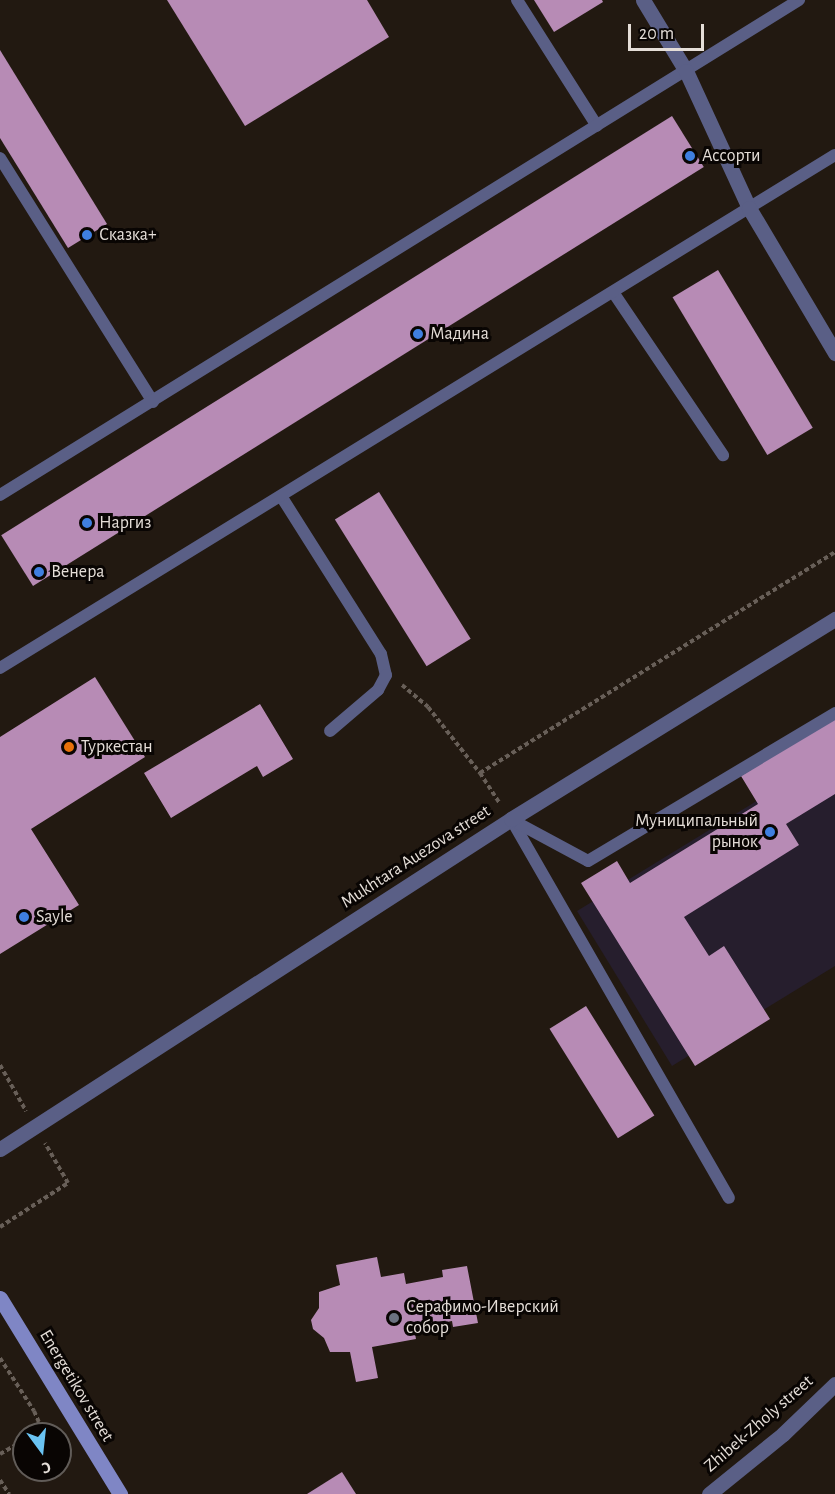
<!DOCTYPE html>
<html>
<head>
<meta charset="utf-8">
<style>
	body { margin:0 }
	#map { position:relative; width:835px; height:1494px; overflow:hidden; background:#221911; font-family:"Alegreya Sans",sans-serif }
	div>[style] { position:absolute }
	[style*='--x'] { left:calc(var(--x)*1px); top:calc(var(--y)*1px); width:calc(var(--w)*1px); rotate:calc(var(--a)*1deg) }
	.commercial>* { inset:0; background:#261e2d }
	.building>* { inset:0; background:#b78bb5; transform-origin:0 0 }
	.path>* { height:4px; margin-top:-2px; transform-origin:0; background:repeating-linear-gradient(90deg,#685f58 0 4.5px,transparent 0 7.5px) }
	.lane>* { height:12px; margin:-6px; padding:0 6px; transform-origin:6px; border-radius:6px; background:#5a5f86 }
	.street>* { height:15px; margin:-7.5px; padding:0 7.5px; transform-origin:7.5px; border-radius:7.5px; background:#5a5f86 }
	.secondary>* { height:15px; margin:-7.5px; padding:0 7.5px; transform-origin:7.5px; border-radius:7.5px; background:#7f86c5 }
	.dots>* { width:16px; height:16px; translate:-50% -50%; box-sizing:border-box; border:3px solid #090503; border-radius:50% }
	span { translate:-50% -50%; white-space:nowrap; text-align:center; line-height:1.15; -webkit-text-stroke:6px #090503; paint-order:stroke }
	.poi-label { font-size:18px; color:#e5ded8 }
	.left { translate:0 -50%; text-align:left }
	.right { translate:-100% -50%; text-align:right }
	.street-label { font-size:18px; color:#e5ded8 }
	.north { position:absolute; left:12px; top:1422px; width:60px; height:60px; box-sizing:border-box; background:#090503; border:2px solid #615c58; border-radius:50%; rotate:165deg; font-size:16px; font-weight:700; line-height:24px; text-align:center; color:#e5ded8 }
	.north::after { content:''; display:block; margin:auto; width:21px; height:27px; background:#6ac3f2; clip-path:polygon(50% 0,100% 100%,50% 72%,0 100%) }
	.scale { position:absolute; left:628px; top:24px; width:76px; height:27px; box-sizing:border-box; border:3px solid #e5ded8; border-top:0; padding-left:8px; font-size:18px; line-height:21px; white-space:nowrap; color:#e5ded8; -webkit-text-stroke:4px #090503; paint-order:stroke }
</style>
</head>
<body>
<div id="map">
	<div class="commercial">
		<div style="clip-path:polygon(835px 753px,835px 966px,672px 1066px,577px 911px)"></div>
	</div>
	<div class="building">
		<div style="clip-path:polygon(167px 0,367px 0,389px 37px,245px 126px)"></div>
		<div style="clip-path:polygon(534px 0,602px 0,603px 2px,554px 32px)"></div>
		<div style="clip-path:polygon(0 50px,107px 224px,68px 248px,0 138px)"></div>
		<div style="left:672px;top:116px;width:60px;height:791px;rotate:58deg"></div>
		<div style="left:718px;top:270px;width:184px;height:53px;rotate:59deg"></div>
		<div style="left:379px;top:492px;width:173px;height:52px;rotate:58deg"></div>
		<div style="clip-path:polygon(95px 677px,145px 757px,31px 829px,79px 905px,0 954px,0 737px)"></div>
		<div style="clip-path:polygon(260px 704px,293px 759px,263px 777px,257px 766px,171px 818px,144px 773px)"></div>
		<div style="clip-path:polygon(835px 717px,835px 794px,786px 824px,799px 845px,684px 917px,709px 956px,724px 946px,770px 1019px,695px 1066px,581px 883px,617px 861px,630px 883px,758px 804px,741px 776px)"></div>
		<div style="left:586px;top:1006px;width:129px;height:43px;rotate:58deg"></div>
		<div style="clip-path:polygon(377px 1257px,381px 1277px,404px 1273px,406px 1284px,443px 1277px,442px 1270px,467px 1266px,478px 1323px,453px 1327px,452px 1321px,414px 1328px,416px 1339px,372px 1347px,378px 1378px,356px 1382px,350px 1352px,330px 1352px,324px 1338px,313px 1329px,311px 1320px,319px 1308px,319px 1292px,340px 1285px,336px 1265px)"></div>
		<div style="clip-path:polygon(342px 1472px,356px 1494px,307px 1494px)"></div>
	</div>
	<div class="path">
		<div style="--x:402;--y:685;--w:34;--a:40"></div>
		<div style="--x:428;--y:707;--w:84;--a:51.8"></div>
		<div style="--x:480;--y:773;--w:418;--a:-31.9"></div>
		<div style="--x:480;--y:773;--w:37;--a:57"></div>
		<div style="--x:0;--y:1065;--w:53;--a:60.5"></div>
		<div style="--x:0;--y:1227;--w:81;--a:-32.9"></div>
		<div style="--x:68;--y:1183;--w:46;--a:-119.9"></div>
		<div style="--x:0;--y:1358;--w:63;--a:57.3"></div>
		<div style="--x:34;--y:1411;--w:12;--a:66"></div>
		<div style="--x:39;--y:1422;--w:13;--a:113"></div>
		<div style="--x:0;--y:1454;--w:28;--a:-30"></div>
		<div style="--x:0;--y:1480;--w:17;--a:57"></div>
	</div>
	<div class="lane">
		<div style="--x:517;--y:0;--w:149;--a:57.6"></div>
		<div style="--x:0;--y:158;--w:288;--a:57.9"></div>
		<div style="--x:613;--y:292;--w:197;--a:56"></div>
		<div style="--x:0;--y:495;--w:940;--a:-31.78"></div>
		<div style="--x:281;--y:496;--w:187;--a:57.7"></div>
		<div style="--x:381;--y:654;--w:22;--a:77"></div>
		<div style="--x:386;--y:675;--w:17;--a:118"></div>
		<div style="--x:378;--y:690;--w:63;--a:139.5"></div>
		<div style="--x:0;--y:668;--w:980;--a:-31.57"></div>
		<div style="--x:511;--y:819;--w:437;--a:60.1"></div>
		<div style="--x:512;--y:820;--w:86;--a:28.3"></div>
		<div style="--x:588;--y:861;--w:288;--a:-30.9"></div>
	</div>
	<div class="street">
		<div style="--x:643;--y:0;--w:83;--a:58.8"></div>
		<div style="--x:686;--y:71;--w:151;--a:65.3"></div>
		<div style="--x:749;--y:208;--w:169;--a:59.3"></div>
		<div style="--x:0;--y:1149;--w:608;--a:-32.85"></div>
		<div style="--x:511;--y:819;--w:381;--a:-31.7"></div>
		<div style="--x:709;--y:1494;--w:95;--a:-39"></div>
		<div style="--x:783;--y:1434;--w:72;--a:-43.9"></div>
	</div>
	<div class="secondary">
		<div style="--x:0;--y:1298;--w:230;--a:58.5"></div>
	</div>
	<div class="dots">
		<div style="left:690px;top:156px;background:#3f7fe0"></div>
		<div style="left:87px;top:235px;background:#3f7fe0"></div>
		<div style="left:418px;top:334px;background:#3f7fe0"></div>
		<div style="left:87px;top:523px;background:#3f7fe0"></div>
		<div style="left:39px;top:572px;background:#3f7fe0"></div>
		<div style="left:69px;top:747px;background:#e8710a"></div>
		<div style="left:770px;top:832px;background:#3f7fe0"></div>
		<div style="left:24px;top:917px;background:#3f7fe0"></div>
		<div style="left:394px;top:1318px;background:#6b7280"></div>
	</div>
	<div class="poi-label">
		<span class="left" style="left:702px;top:156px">Ассорти</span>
		<span class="left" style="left:99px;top:235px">Сказка+</span>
		<span class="left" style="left:430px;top:334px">Мадина</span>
		<span class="left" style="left:99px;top:523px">Наргиз</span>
		<span class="left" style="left:51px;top:572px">Венера</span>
		<span class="left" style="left:81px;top:747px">Туркестан</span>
		<span class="right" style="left:758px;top:832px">Муниципальный<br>рынок</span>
		<span class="left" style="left:36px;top:917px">Sayle</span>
		<span class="left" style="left:406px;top:1318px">Серафимо-Иверский<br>собор</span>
	</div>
	<div class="street-label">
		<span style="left:416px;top:857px;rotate:-33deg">Mukhtara Auezova street</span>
		<span style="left:76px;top:1386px;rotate:59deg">Energetikov street</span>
		<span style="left:759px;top:1424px;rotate:-41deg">Zhibek-Zholy street</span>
	</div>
	<div class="north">С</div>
	<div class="scale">20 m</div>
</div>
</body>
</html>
